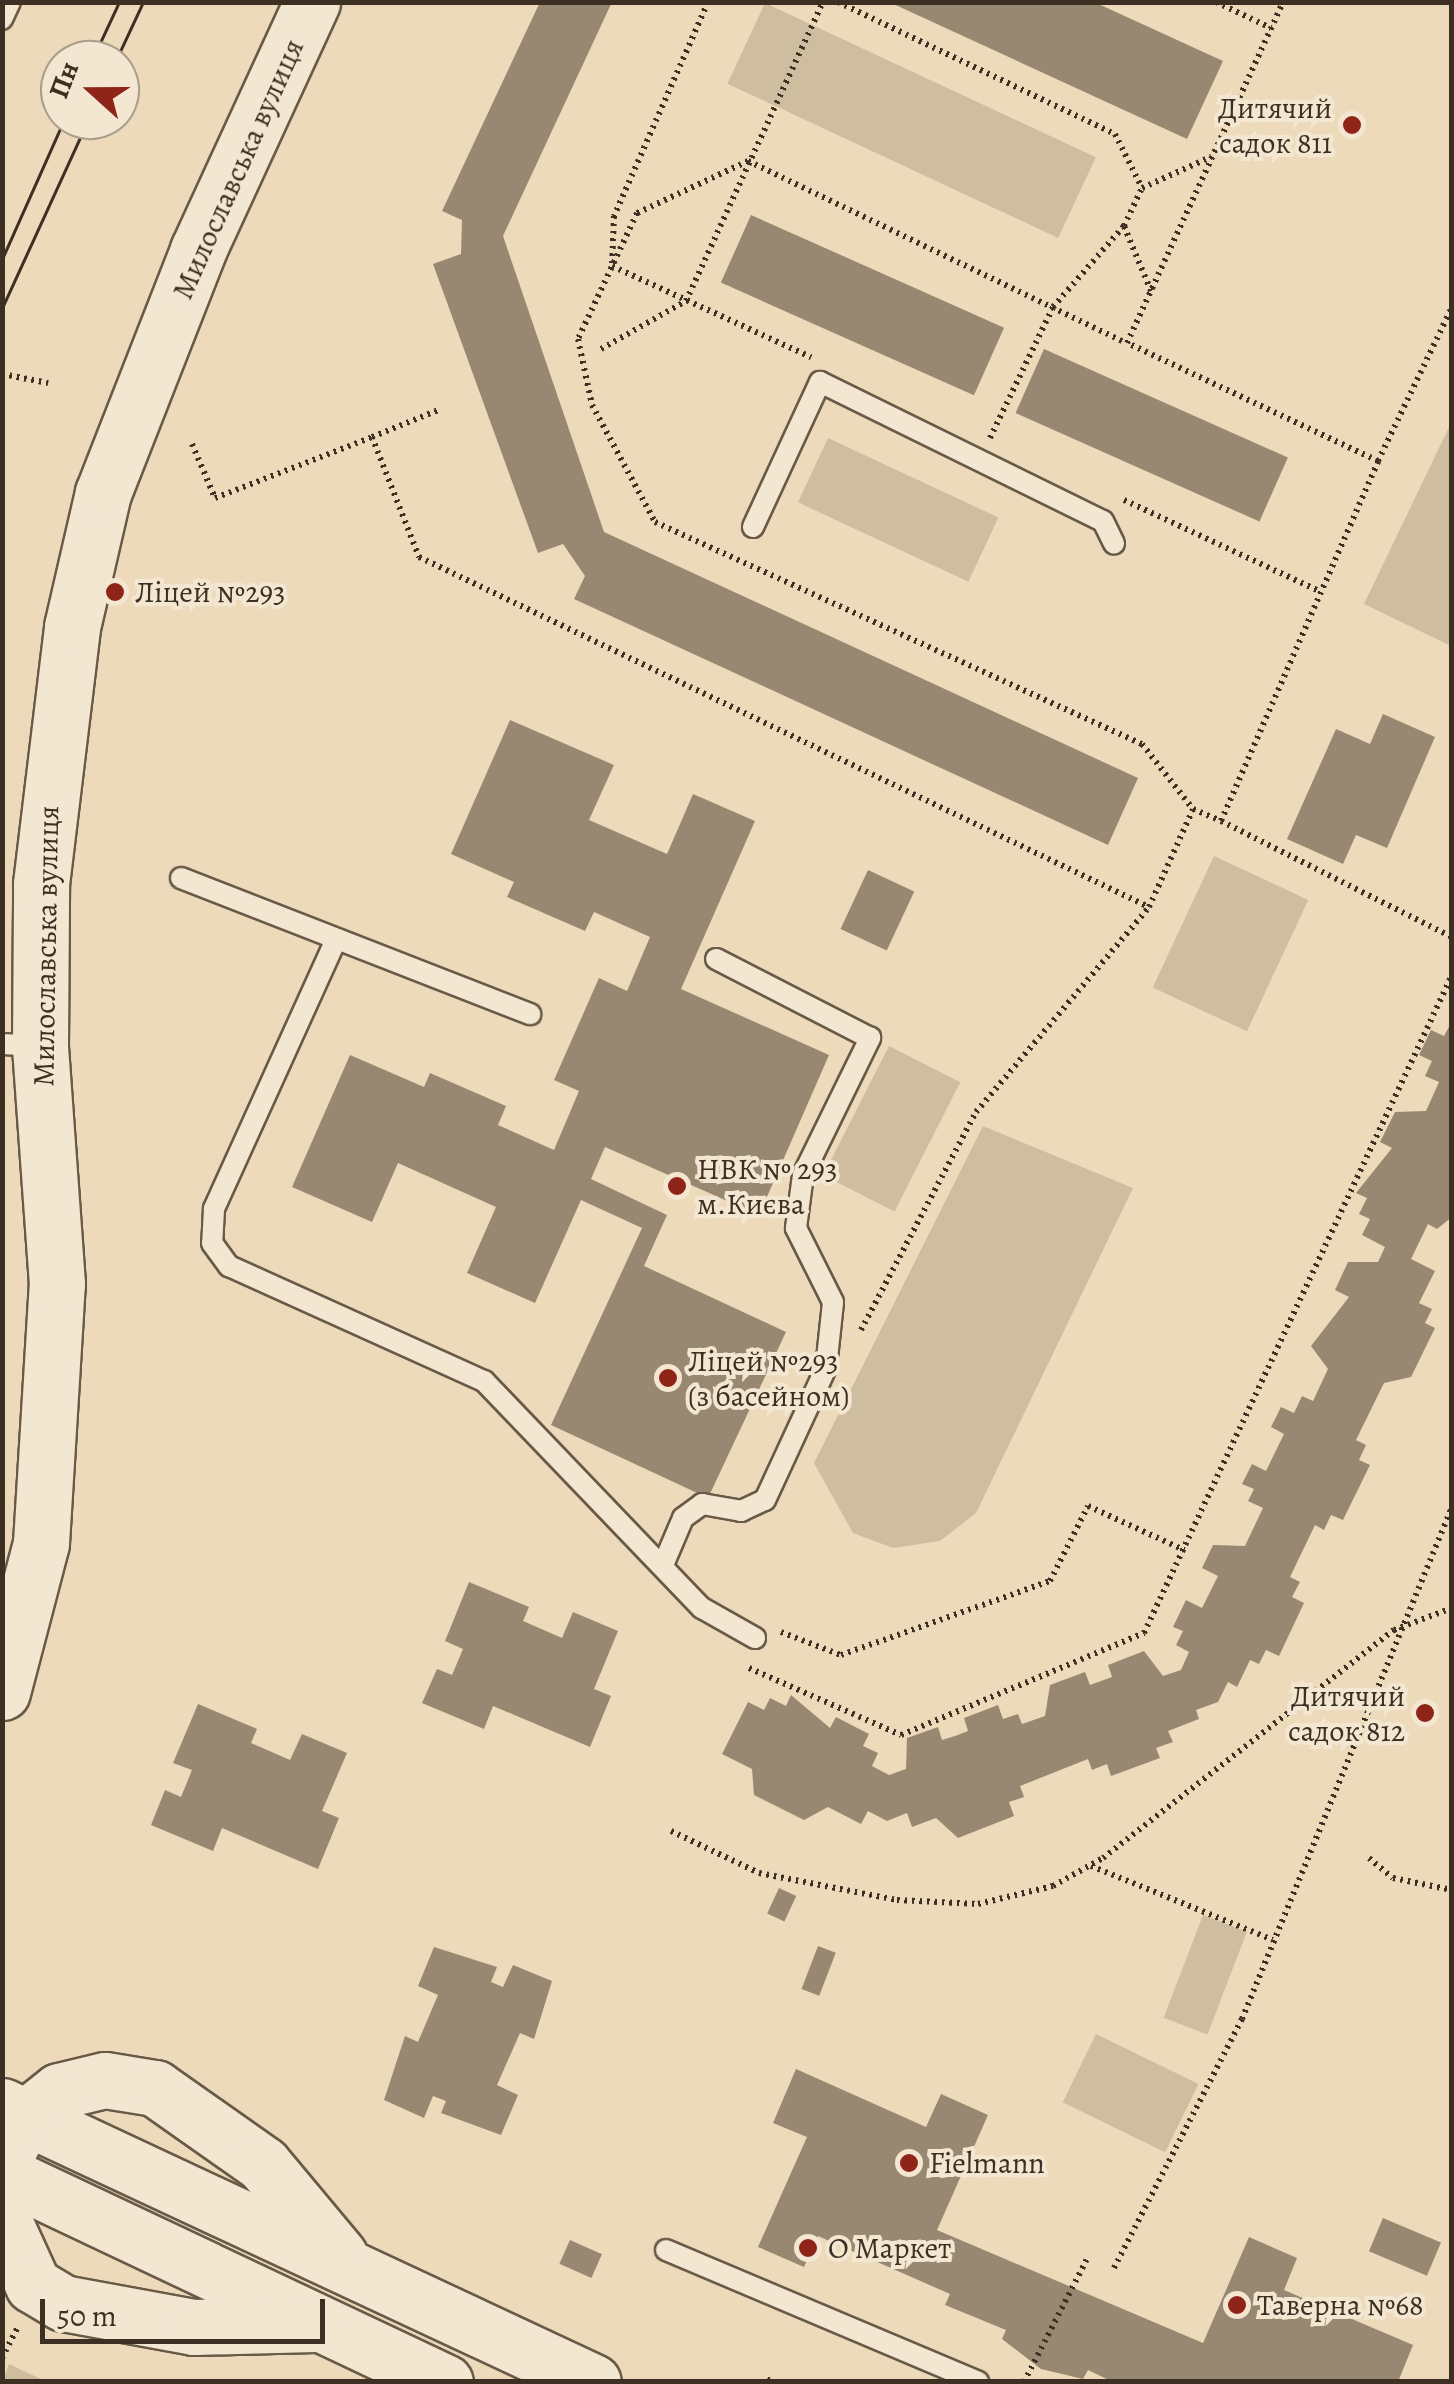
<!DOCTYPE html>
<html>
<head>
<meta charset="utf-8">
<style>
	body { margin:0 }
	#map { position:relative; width:1454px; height:2384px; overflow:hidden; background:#eddaba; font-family:Alegreya,serif }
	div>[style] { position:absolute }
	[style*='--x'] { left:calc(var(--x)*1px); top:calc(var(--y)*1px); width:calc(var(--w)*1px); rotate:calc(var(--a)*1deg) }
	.green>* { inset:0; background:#cfbda0; transform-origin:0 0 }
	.building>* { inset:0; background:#998871; transform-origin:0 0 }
	.path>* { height:6px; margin-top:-3px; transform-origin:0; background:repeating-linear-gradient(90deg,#3d2f22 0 2.5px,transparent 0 7.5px) }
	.roads { filter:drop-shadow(2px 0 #695a48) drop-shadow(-2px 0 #695a48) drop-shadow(0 2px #695a48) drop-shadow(0 -2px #695a48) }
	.lane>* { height:20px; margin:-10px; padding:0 10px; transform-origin:10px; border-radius:10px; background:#f3e7d2 }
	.secondary>* { height:55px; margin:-27.5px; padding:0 27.5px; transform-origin:27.5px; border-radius:27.5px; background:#f3e7d2 }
	.tram>* { height:2.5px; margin:-1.25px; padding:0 1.25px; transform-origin:1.25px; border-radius:1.25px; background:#3d2f22 }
	.dots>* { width:28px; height:28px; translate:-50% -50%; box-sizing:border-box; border:5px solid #f3e7d2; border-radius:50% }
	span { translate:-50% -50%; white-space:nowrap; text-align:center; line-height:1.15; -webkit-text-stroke:8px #f3e7d2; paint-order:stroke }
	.poi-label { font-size:30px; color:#3d2f22 }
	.right { translate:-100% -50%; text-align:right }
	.left { translate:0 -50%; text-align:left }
	.street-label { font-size:30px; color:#3d2f22 }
	.frame { position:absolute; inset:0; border:5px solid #3d2f22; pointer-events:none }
	.north { position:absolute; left:40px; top:40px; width:100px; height:100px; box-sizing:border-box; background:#f3e7d2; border:2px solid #aa9d8c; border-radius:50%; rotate:291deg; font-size:28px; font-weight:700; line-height:40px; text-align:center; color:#3d2f22 }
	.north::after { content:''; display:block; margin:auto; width:35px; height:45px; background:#8f2418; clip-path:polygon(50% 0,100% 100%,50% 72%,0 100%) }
	.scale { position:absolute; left:40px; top:2299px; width:285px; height:45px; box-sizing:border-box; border:5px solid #3d2f22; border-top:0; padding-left:12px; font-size:30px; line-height:35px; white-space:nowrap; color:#3d2f22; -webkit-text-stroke:8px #f3e7d2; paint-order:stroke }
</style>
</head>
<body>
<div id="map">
	<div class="green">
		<div style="left:765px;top:3px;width:365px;height:89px;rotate:25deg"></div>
		<div style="clip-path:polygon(1451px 423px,1452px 646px,1451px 646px,1364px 604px)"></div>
		<div style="left:828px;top:438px;width:188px;height:71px;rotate:25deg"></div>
		<div style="left:1214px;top:856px;width:104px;height:145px;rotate:25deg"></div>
		<div style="left:889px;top:1046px;width:80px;height:145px;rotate:27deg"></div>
		<div style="clip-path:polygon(983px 1126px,1133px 1188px,976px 1513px,940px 1541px,893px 1548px,853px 1533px,814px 1463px)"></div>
		<div style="left:1203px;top:1915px;width:47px;height:110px;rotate:21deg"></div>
		<div style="left:1096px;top:2034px;width:114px;height:76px;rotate:26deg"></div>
		<div style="clip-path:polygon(9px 2364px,45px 2381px,3px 2381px)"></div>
	</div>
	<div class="building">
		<div style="clip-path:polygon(540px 2px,612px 2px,503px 236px,604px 532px,1138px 778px,1108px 845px,574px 599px,585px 576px,563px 544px,538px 553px,433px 264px,461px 254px,462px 220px,442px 211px)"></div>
		<div style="clip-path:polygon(889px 2px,1094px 2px,1223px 61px,1187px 139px)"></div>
		<div style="left:751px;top:215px;width:277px;height:74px;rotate:24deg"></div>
		<div style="left:1044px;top:349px;width:267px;height:70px;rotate:24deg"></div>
		<div style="clip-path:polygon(1383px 714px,1435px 737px,1387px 848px,1356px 835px,1343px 864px,1287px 839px,1336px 729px,1370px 744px)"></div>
		<div style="clip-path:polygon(510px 720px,614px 765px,589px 820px,667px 854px,693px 794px,755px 821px,681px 989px,829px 1055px,759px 1215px,605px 1147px,591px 1179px,667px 1215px,644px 1266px,786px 1332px,708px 1498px,551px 1425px,642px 1228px,581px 1200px,535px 1303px,467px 1273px,496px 1207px,398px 1163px,372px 1222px,292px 1187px,350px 1055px,424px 1087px,430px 1073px,506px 1106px,498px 1125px,554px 1150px,579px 1091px,554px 1080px,599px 978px,627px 991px,650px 937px,594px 912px,585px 931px,507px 897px,514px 882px,451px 854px)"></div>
		<div style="left:868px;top:870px;width:51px;height:65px;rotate:25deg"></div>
		<div style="clip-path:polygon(1452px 1021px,1452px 1217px,1437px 1229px,1428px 1224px,1411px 1259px,1435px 1271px,1419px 1303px,1432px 1309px,1425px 1323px,1435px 1328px,1411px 1377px,1384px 1383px,1356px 1440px,1366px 1445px,1359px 1460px,1370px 1465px,1343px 1520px,1331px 1515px,1324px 1530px,1315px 1525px,1290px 1577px,1300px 1582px,1292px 1597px,1304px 1603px,1279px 1656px,1266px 1650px,1259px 1664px,1250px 1660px,1237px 1687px,1228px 1682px,1218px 1702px,1196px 1710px,1199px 1719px,1168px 1731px,1173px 1742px,1156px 1748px,1160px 1758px,1111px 1776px,1107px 1764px,1092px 1770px,1088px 1759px,1020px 1786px,1024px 1797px,1009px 1802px,1014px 1816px,958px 1838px,936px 1818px,912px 1827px,907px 1813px,887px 1821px,868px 1811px,861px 1824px,828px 1807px,804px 1820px,754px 1795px,752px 1769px,722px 1754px,748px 1702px,764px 1710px,770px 1698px,786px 1706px,791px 1695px,830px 1728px,836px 1717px,869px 1734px,863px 1746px,878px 1753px,872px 1766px,889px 1775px,906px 1769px,907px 1738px,938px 1727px,942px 1740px,955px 1736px,968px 1731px,964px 1718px,998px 1705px,1003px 1719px,1018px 1714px,1022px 1724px,1045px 1716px,1050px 1685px,1085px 1672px,1090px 1685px,1112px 1677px,1108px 1665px,1144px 1651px,1163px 1676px,1181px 1670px,1189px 1652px,1176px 1645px,1183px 1631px,1173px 1627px,1186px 1600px,1202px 1608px,1218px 1576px,1202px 1568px,1213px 1545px,1245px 1546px,1263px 1508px,1248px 1501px,1254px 1489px,1242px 1484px,1252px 1464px,1266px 1471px,1284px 1434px,1271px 1427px,1281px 1407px,1294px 1413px,1302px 1396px,1313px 1401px,1328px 1369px,1311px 1346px,1349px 1297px,1335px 1290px,1348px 1262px,1378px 1262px,1385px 1247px,1362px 1235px,1370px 1219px,1359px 1214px,1367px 1198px,1356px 1193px,1392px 1148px,1380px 1142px,1395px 1112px,1426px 1111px,1439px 1082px,1425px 1076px,1432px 1061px,1419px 1055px,1431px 1030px,1444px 1036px)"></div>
		<div style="clip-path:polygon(469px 1582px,529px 1607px,523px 1621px,562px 1638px,573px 1612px,618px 1631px,594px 1689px,611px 1696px,590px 1747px,493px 1706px,484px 1729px,422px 1703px,437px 1669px,452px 1675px,463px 1649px,445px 1641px)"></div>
		<div style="clip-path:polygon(198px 1704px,257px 1729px,251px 1743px,290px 1760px,302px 1734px,347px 1753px,322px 1811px,339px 1818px,318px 1869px,222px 1828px,213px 1851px,151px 1825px,165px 1790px,181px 1797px,192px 1770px,173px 1763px)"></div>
		<div style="left:779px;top:1888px;width:19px;height:28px;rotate:25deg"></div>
		<div style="left:818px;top:1946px;width:19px;height:46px;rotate:21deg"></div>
		<div style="clip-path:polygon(434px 1947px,497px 1967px,491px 1982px,503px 1987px,513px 1965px,552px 1981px,534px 2039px,520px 2033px,497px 2085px,518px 2095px,501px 2135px,441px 2113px,446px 2101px,433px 2096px,424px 2118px,384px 2100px,405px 2036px,418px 2042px,438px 1995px,418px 1986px)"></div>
		<div style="clip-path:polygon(796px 2069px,926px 2127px,941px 2094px,988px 2115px,937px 2230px,1203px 2343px,1249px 2237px,1297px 2258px,1284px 2290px,1413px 2345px,1398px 2382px,1113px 2382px,1088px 2370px,1083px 2379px,1041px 2369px,1002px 2339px,1006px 2330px,945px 2305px,950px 2294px,818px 2236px,804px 2267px,758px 2247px,807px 2137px,773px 2123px)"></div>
		<div style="left:1383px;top:2218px;width:63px;height:36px;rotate:23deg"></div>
		<div style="left:570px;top:2240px;width:35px;height:26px;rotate:24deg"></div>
	</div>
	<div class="path">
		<div style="--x:708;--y:2;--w:234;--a:113.7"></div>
		<div style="--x:614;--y:216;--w:50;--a:92.3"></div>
		<div style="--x:612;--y:266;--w:219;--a:24.6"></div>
		<div style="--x:838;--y:2;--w:307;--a:25.5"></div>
		<div style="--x:1115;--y:134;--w:60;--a:63.4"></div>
		<div style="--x:1216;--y:2;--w:61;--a:25.3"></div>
		<div style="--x:748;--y:161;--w:123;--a:154.9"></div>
		<div style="--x:637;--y:213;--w:139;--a:115.1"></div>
		<div style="--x:578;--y:339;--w:67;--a:78"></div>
		<div style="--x:592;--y:405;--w:133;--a:61.7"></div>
		<div style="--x:655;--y:522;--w:535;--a:24.51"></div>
		<div style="--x:1142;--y:744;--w:83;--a:51.9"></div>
		<div style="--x:748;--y:161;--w:420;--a:25.7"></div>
		<div style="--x:1151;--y:291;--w:70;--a:-112.6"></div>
		<div style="--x:1124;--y:226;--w:42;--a:-64.7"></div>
		<div style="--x:1142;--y:188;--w:76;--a:-24.2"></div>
		<div style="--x:601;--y:349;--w:98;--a:-29.5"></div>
		<div style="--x:686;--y:301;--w:329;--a:-65.4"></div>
		<div style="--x:2;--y:374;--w:47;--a:11.1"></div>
		<div style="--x:372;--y:437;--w:71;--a:-22.2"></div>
		<div style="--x:990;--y:438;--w:145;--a:-64.3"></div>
		<div style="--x:1053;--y:307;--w:108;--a:-48.8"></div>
		<div style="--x:192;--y:444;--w:59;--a:66.9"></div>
		<div style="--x:215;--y:498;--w:168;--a:-21.2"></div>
		<div style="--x:372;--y:437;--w:129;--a:68.6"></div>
		<div style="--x:419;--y:557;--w:810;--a:25.62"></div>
		<div style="--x:1378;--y:461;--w:171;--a:-64.3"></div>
		<div style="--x:1124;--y:500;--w:217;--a:25"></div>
		<div style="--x:1221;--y:821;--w:258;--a:26.7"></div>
		<div style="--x:861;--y:1330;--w:246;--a:-62.2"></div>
		<div style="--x:976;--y:1112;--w:268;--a:-49.8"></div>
		<div style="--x:1149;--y:907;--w:107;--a:-65.8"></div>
		<div style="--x:1193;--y:809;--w:30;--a:23"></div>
		<div style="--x:1221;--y:821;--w:393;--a:-66.4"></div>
		<div style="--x:1378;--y:461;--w:277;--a:-154.8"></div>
		<div style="--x:1127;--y:343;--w:375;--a:-65.4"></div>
		<div style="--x:781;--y:1632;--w:64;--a:21"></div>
		<div style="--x:841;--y:1655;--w:222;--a:-19.5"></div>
		<div style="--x:1050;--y:1581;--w:84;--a:-63.1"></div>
		<div style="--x:1088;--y:1506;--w:106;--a:24.6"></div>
		<div style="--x:749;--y:1668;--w:166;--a:23.8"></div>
		<div style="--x:901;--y:1735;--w:264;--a:-22.8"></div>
		<div style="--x:1144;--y:1633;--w:727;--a:-64.92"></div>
		<div style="--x:671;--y:1831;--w:98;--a:25.5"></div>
		<div style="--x:759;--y:1873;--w:141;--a:11.1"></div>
		<div style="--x:897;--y:1900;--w:81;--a:2.8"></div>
		<div style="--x:978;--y:1904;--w:77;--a:-13.5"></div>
		<div style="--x:1053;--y:1886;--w:57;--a:-29.2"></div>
		<div style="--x:1103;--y:1858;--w:370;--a:-38.1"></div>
		<div style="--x:1394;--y:1630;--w:62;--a:-20.8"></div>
		<div style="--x:1369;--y:1858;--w:31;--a:40"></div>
		<div style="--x:1393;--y:1878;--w:60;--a:11.5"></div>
		<div style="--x:1091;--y:1866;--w:196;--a:22.1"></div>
		<div style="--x:1114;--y:2268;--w:280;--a:-62.8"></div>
		<div style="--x:1242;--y:2019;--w:553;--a:-67.7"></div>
		<div style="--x:2;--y:2358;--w:35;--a:-63"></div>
		<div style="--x:767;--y:2379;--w:6;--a:31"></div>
		<div style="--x:1024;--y:2382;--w:140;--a:-62.9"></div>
	</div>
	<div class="roads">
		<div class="lane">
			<div style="--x:2;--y:19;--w:19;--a:-65"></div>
			<div style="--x:753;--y:527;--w:160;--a:-65.2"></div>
			<div style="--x:820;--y:382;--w:315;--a:26.2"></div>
			<div style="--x:1103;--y:521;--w:25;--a:64"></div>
			<div style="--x:181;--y:878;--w:375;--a:21.3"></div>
			<div style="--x:334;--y:944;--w:291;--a:114.4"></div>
			<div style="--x:214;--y:1209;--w:34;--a:93"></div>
			<div style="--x:212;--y:1243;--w:29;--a:54"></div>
			<div style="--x:229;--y:1266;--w:280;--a:24.3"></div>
			<div style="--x:484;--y:1381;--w:315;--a:46.2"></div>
			<div style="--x:702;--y:1608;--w:61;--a:29.5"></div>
			<div style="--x:2;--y:1044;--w:36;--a:3"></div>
			<div style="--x:663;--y:1565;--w:51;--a:-66.9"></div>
			<div style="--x:683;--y:1518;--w:24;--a:-36"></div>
			<div style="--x:702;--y:1504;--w:40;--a:10"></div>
			<div style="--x:741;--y:1511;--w:26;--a:-25"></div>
			<div style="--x:765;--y:1500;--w:145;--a:-65.2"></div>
			<div style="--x:826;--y:1368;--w:66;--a:-83.9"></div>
			<div style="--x:833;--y:1302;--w:83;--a:-116.6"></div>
			<div style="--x:796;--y:1228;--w:53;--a:-82.5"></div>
			<div style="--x:803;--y:1175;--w:153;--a:-63.9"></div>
			<div style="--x:870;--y:1038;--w:173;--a:-152.8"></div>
			<div style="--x:666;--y:2250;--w:339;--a:22.9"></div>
		</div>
		<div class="secondary">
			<div style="--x:2;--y:1692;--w:154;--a:-75.3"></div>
			<div style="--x:41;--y:1543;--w:259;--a:-86.5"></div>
			<div style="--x:57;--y:1284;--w:239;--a:-94.1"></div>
			<div style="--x:40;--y:1046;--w:162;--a:-89.6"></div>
			<div style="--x:41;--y:884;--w:259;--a:-83.1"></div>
			<div style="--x:72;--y:627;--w:138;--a:-77"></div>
			<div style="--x:103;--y:493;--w:261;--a:-68.6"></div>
			<div style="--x:198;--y:250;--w:273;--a:-65.3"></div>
			<div style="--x:2;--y:2106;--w:652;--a:25.03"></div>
			<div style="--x:10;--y:2147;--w:33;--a:-63"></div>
			<div style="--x:25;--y:2118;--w:43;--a:-38.5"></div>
			<div style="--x:59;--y:2091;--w:47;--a:-13.4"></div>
			<div style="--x:105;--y:2080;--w:51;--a:9.1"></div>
			<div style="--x:155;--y:2088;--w:132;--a:35.1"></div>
			<div style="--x:263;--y:2164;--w:119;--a:50.1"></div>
			<div style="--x:2;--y:2173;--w:490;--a:25.3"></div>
			<div style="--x:2;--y:2217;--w:75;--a:65.5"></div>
			<div style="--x:33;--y:2285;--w:35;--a:31"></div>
			<div style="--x:63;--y:2303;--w:133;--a:10.4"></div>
			<div style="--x:194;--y:2327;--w:121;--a:-1.4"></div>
		</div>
	</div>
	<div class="tram">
		<div style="--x:92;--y:60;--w:64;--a:-65"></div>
		<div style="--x:116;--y:60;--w:64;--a:-65"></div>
		<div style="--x:2;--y:259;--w:152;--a:-66"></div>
		<div style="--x:2;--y:308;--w:207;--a:-65.4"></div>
	</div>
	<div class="dots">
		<div style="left:1352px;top:125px;background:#8f2418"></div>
		<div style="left:115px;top:592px;background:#8f2418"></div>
		<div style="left:677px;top:1186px;background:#8f2418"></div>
		<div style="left:668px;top:1378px;background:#8f2418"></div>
		<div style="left:1425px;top:1713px;background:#8f2418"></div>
		<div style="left:909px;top:2163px;background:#8f2418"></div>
		<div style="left:808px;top:2248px;background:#8f2418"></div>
		<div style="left:1237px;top:2305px;background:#8f2418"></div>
	</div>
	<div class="poi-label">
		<span class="right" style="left:1332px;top:125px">Дитячий<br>садок 811</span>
		<span class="left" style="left:135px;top:592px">Ліцей №293</span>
		<span class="left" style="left:697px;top:1186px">НВК № 293<br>м.Києва</span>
		<span class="left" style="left:688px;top:1378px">Ліцей №293<br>(з басейном)</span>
		<span class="right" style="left:1405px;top:1713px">Дитячий<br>садок 812</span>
		<span class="left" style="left:929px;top:2163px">Fielmann</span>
		<span class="left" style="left:828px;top:2248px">О Маркет</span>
		<span class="left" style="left:1257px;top:2305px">Таверна №68</span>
	</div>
	<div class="street-label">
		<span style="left:238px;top:169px;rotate:-66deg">Милославська вулиця</span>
		<span style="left:46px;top:946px;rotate:-89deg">Милославська вулиця</span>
	</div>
	<div class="frame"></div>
	<div class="north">Пн</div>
	<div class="scale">50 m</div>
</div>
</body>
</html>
